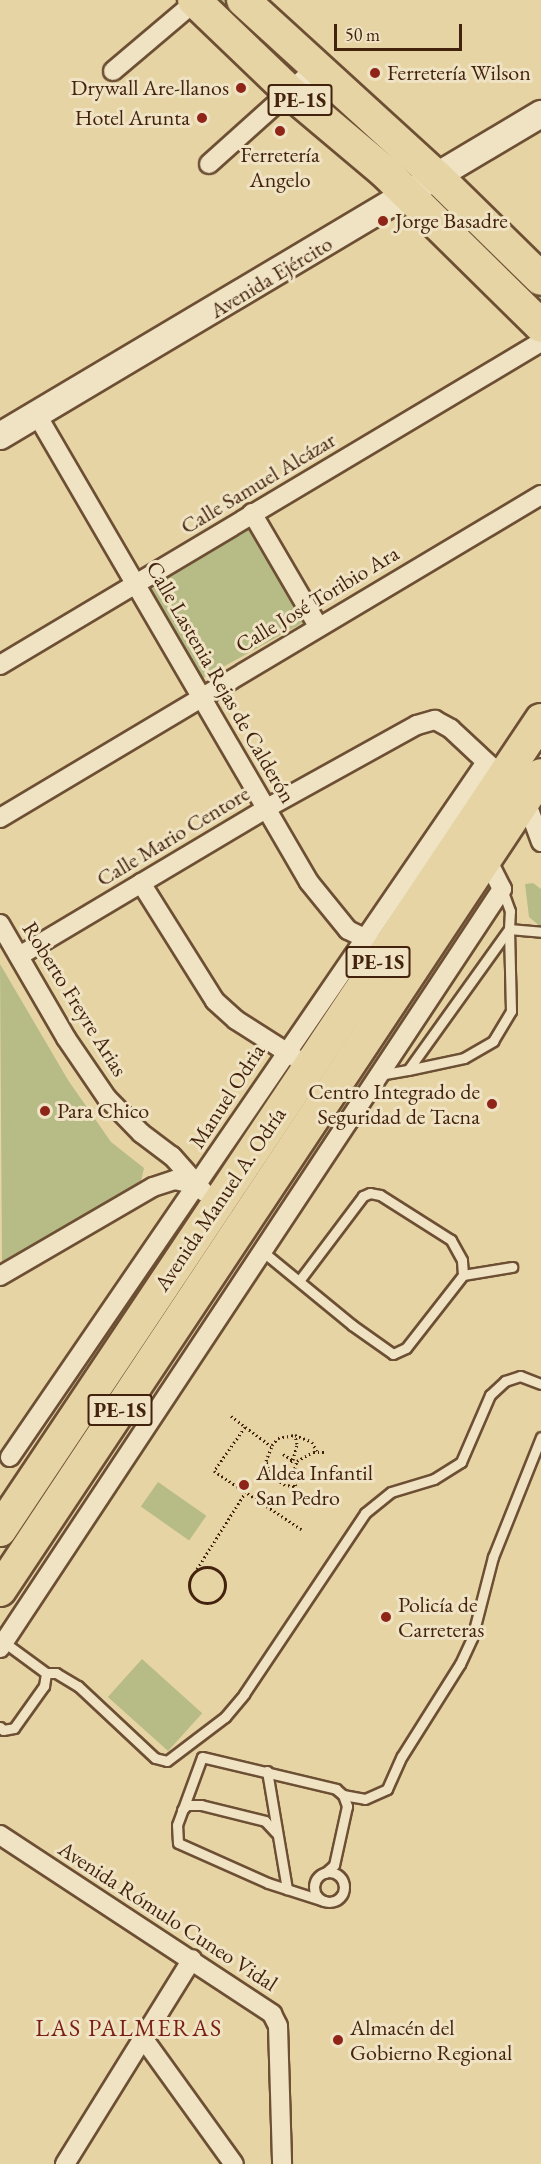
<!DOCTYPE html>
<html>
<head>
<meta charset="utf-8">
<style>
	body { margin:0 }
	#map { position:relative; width:541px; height:2164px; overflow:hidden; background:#e7d4a5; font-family:"EB Garamond",serif }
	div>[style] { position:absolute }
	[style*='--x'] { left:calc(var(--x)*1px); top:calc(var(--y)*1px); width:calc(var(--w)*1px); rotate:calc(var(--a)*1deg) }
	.green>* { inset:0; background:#b7bc86; transform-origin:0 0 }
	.path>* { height:3px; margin-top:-1.5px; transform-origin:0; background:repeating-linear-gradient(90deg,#44230e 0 1.5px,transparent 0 4.5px) }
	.path>.ring { margin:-1.5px; padding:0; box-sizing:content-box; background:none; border:3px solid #44230e; border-radius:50% }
	.roads { filter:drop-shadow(2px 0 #6d4f34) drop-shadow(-2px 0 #6d4f34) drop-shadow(0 2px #6d4f34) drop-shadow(0 -2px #6d4f34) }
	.lane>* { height:9px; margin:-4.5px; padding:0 4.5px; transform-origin:4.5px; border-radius:4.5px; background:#efe3c4 }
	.lane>.ring { margin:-4.5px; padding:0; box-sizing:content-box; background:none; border:9px solid #efe3c4; border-radius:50% }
	.street>* { height:18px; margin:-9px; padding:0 9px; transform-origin:9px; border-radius:9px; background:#efe3c4 }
	.secondary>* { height:26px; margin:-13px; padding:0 13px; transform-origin:13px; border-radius:13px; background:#efe3c4 }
	.highway>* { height:32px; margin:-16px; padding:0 16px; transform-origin:16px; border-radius:16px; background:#e7d4a5 }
	.dots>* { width:16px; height:16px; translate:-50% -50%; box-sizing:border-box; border:3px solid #efe3c4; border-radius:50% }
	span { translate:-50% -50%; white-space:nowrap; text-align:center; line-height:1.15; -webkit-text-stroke:6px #efe3c4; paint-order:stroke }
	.shield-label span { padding:2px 4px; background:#efe3c4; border:2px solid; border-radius:4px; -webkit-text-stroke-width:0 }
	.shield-label { font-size:21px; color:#44230e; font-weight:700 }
	.poi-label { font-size:22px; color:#44230e }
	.left { translate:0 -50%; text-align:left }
	.right { translate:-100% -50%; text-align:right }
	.street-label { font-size:22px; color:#44230e }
	.neighbourhood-label { font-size:24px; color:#7a1f14; letter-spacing:1.5px }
	.scale { position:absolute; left:334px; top:24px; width:128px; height:27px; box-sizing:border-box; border:3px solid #44230e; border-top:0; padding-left:8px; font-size:18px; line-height:21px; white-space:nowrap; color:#44230e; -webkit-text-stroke:4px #efe3c4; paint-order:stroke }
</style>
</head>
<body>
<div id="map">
	<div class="green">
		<div style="clip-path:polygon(216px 0,231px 0,303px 68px,298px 76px,292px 75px)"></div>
		<div style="clip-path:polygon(319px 85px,392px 151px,393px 163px,314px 95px,313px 89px)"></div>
		<div style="clip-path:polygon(446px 207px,541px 291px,541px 310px,442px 209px)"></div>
		<div style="left:250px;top:524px;width:112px;height:121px;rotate:61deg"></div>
		<div style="clip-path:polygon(533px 883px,541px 889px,541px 927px,529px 917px,525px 884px)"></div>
		<div style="clip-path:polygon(0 964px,68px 1080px,111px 1142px,144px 1168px,141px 1181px,2px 1264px)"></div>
		<div style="left:158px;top:1482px;width:59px;height:30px;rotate:35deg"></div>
		<div style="left:142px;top:1659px;width:81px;height:51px;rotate:42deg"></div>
	</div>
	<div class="path">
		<div style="--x:231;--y:1416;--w:50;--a:36.9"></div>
		<div style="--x:245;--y:1427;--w:54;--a:125.2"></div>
		<div style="--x:214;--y:1471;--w:105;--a:33.7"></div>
		<div style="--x:283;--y:1454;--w:13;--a:32"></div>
		<div style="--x:269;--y:1471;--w:11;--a:-5"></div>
		<div style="--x:280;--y:1470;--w:16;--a:-38"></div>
		<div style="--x:293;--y:1460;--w:16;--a:-76"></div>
		<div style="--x:297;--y:1444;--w:9;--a:-103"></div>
		<div style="--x:294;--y:1486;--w:9;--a:-174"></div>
		<div style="--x:285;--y:1485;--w:16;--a:-145"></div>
		<div style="--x:272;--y:1476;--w:16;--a:-112"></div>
		<div style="--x:266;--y:1461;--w:17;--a:-69"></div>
		<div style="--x:272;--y:1445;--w:9;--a:-49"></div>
		<div style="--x:278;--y:1438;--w:17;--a:-10"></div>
		<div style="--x:295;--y:1435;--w:18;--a:22"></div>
		<div style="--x:312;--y:1442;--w:10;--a:61"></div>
		<div style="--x:299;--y:1494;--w:18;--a:-112"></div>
		<div style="--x:292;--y:1477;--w:17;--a:-73"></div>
		<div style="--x:297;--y:1461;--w:18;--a:-29"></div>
		<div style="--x:313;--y:1452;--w:13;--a:0"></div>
		<div class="ring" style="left:189px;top:1567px;width:33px;height:33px"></div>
		<div style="--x:197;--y:1569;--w:90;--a:-57.7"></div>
	</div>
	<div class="roads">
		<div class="lane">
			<div style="--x:408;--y:1070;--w:57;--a:-12.1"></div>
			<div style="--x:464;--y:1058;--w:34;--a:-30"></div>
			<div style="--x:493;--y:1041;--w:35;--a:-59"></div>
			<div style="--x:511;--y:1011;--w:82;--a:-91.4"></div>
			<div style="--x:509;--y:929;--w:32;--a:5"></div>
			<div style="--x:379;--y:1075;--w:29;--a:-10"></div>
			<div style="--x:408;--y:1070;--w:173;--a:-54.4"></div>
			<div style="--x:509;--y:929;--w:18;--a:-87"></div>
			<div style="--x:510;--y:911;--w:23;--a:-110"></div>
			<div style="--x:262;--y:1251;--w:117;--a:39.4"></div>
			<div style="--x:352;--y:1325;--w:50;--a:35.3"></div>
			<div style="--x:393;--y:1354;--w:14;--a:-25"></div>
			<div style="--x:406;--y:1348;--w:93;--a:-52"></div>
			<div style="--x:463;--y:1275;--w:15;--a:-94"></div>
			<div style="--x:462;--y:1260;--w:23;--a:-119"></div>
			<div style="--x:451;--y:1240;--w:84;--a:-147.6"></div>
			<div style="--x:380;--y:1195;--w:10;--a:-169"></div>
			<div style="--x:370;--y:1193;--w:8;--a:157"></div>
			<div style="--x:363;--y:1196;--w:106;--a:127"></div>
			<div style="--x:463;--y:1275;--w:50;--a:-9.3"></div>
			<div style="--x:46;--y:1673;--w:10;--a:0"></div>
			<div style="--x:56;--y:1673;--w:26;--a:31"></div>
			<div style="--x:78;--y:1686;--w:105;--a:43.1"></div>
			<div style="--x:155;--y:1758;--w:12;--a:14"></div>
			<div style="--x:167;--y:1761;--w:73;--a:-37.2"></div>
			<div style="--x:225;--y:1717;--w:30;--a:-50"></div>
			<div style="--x:244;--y:1694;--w:218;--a:-56.2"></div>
			<div style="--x:365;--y:1513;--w:33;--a:-39"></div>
			<div style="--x:391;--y:1492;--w:45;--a:-16.8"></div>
			<div style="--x:434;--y:1479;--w:32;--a:-32"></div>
			<div style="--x:461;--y:1462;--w:73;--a:-66.6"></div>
			<div style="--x:490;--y:1395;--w:21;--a:-43"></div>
			<div style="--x:505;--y:1381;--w:16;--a:-18"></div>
			<div style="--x:520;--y:1376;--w:22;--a:21"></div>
			<div style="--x:0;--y:1727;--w:4;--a:45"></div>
			<div style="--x:3;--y:1730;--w:11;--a:-10"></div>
			<div style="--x:14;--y:1728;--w:52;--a:-54.5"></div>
			<div style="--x:44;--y:1686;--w:13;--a:-81"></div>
			<div style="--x:46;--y:1673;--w:56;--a:-143.7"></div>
			<div style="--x:267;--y:1771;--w:120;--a:80.4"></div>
			<div style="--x:343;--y:1795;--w:22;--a:10"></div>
			<div style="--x:365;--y:1799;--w:24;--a:-24"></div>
			<div style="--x:387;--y:1789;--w:36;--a:-66"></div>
			<div style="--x:402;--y:1756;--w:109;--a:-57.8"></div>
			<div style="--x:460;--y:1664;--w:29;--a:-65"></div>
			<div style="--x:472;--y:1638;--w:84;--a:-75.5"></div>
			<div style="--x:493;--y:1557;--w:129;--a:-68.2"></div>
			<div style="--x:182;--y:1810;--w:7;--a:-45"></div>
			<div style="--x:187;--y:1805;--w:14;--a:0"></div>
			<div style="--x:201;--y:1805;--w:66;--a:14"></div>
			<div style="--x:265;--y:1821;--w:16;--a:47"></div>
			<div class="ring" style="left:314px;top:1872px;width:21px;height:21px"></div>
			<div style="--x:324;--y:1901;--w:59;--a:-162.2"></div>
			<div style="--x:268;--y:1883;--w:98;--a:-156"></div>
			<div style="--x:178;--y:1843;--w:18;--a:-93"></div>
			<div style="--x:177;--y:1825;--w:72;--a:-69.8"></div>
			<div style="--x:202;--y:1757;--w:138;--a:13.4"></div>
			<div style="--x:336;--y:1789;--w:9;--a:41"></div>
			<div style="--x:343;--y:1795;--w:12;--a:70"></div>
			<div style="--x:347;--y:1806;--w:60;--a:102.4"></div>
			<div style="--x:334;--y:1865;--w:12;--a:138"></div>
		</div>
		<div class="street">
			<div style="--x:113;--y:71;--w:110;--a:-40.2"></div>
			<div style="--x:209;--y:164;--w:144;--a:-41.9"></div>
			<div style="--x:37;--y:415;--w:540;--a:59.78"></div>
			<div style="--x:309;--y:882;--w:62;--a:50.9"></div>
			<div style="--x:348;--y:930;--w:30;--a:26"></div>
			<div style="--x:252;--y:513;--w:131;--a:59.7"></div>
			<div style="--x:0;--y:665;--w:630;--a:-30.84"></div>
			<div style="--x:524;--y:796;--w:49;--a:69.7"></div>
			<div style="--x:0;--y:818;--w:630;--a:-30.84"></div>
			<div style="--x:141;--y:883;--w:139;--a:57.9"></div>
			<div style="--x:215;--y:1001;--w:28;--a:42"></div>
			<div style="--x:236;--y:1020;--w:69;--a:32.5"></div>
			<div style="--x:0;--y:924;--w:132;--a:59.9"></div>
			<div style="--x:66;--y:1038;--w:73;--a:55.7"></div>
			<div style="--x:107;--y:1098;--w:49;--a:45.8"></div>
			<div style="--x:141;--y:1133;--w:39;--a:37"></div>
			<div style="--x:172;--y:1156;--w:48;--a:48.4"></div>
			<div style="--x:19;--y:956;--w:289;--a:-30.8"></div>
			<div style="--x:267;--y:808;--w:171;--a:-29"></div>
			<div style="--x:417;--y:725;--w:19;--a:-16"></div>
			<div style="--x:435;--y:720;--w:18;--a:29"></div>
			<div style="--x:451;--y:729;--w:60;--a:43"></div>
			<div style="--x:0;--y:1276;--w:177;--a:-30.2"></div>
			<div style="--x:153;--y:1187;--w:23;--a:-18"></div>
			<div style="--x:175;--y:1180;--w:23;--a:13"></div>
			<div style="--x:10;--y:1457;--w:842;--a:-55.59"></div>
			<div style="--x:0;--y:1648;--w:910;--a:-56.52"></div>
			<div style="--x:502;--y:889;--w:36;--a:-117"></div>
			<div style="--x:0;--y:1835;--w:326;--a:33.3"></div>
			<div style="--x:272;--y:2014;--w:13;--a:63"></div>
			<div style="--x:278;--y:2026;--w:138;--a:88.3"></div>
			<div style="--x:143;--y:2038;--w:155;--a:54.2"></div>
			<div style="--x:65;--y:2164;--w:241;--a:-58.2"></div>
		</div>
		<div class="secondary">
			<div style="--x:0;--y:436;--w:630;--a:-30.76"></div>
		</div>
		<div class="highway">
			<div style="--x:194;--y:0;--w:133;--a:43.8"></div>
			<div style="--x:290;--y:92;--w:124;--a:40.1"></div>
			<div style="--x:385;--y:172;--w:219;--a:44.6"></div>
			<div style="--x:243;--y:0;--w:264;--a:42.4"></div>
			<div style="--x:438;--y:178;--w:144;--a:44.4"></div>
			<div style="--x:0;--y:1530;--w:974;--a:-56.26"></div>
			<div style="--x:0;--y:1590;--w:978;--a:-56.42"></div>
		</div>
	</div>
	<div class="dots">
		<div style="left:375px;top:73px;background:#8f2418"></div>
		<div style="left:241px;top:88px;background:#8f2418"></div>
		<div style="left:202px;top:118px;background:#8f2418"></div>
		<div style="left:280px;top:131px;background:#8f2418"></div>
		<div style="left:383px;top:221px;background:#8f2418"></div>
		<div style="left:492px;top:1104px;background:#8f2418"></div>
		<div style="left:45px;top:1111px;background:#8f2418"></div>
		<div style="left:244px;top:1485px;background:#8f2418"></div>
		<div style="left:386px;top:1617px;background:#8f2418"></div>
		<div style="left:338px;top:2040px;background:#8f2418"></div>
	</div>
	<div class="shield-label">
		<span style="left:300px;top:100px">PE-1S</span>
		<span style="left:378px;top:962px">PE-1S</span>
		<span style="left:120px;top:1410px">PE-1S</span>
	</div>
	<div class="poi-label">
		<span class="left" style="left:387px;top:73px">Ferretería Wilson</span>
		<span class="right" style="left:229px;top:88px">Drywall Are-llanos</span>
		<span class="right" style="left:190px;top:118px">Hotel Arunta</span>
		<span style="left:280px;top:167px">Ferretería<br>Angelo</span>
		<span class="left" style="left:395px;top:221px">Jorge Basadre</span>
		<span class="right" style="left:480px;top:1104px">Centro Integrado de<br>Seguridad de Tacna</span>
		<span class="left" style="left:57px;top:1111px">Para Chico</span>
		<span class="left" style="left:256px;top:1485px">Aldea Infantil<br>San Pedro</span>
		<span class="left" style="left:398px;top:1617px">Policía de<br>Carreteras</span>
		<span class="left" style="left:350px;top:2040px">Almacén del<br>Gobierno Regional</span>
	</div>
	<div class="street-label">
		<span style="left:271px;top:277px;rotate:-31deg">Avenida Ejército</span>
		<span style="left:258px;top:483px;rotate:-31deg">Calle Samuel Alcázar</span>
		<span style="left:317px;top:599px;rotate:-31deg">Calle José Toribio Ara</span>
		<span style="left:221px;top:682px;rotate:60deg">Calle Lastenia Rejas de Calderón</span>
		<span style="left:173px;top:836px;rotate:-31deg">Calle Mario Centore</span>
		<span style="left:75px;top:999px;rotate:58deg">Roberto Freyre Arias</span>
		<span style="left:227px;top:1096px;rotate:-57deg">Manuel Odria</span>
		<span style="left:220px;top:1199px;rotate:-56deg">Avenida Manuel A. Odría</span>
		<span style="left:168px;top:1916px;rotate:33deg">Avenida Rómulo Cuneo Vidal</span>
	</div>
	<div class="neighbourhood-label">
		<span style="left:129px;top:2028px">LAS PALMERAS</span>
	</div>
	<div class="scale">50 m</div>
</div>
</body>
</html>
